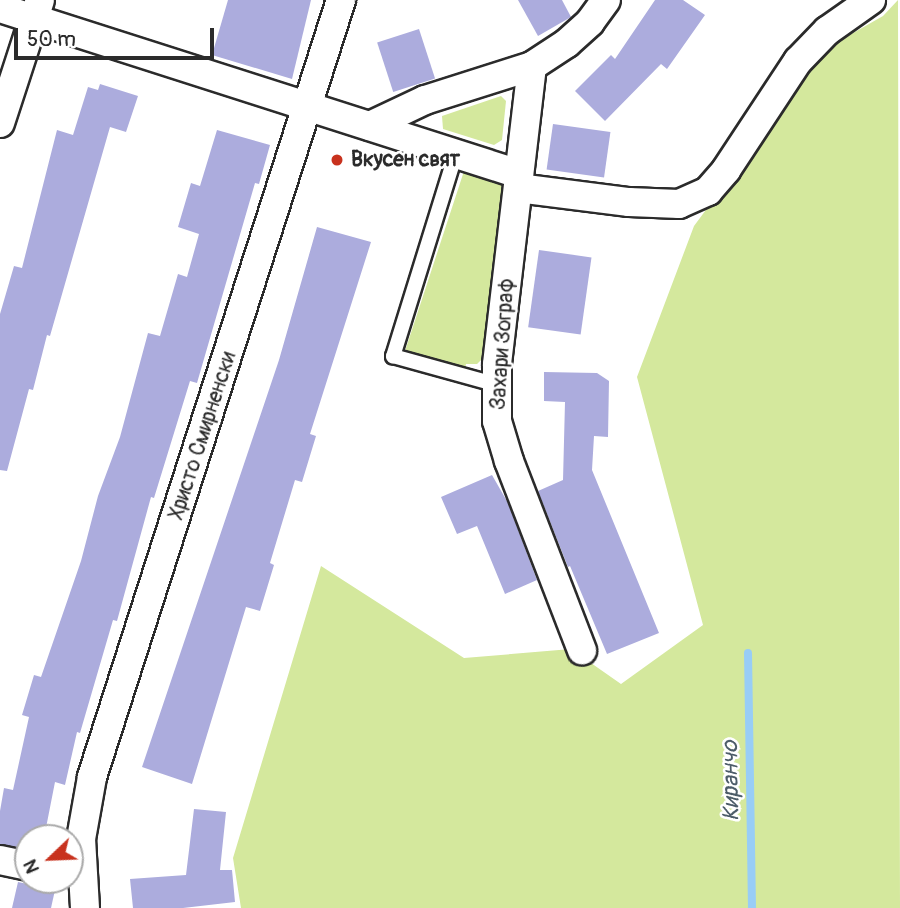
<!DOCTYPE html>
<html>
<head>
<meta charset="utf-8">
<style>
	body { margin:0 }
	#map { position:relative; width:900px; height:908px; overflow:hidden; background:#fff; font-family:Pangolin,sans-serif }
	div>[style] { position:absolute }
	[style*='--x'] { left:calc(var(--x)*1px); top:calc(var(--y)*1px); width:calc(var(--w)*1px); rotate:calc(var(--a)*1deg) }
	.green>* { inset:0; background:#d4e89d }
	.stream>* { height:8px; margin:-4px; padding:0 4px; transform-origin:4px; border-radius:4px; background:#98cdf6 }
	.building>* { inset:0; background:#acacdd; transform-origin:0 0 }
	.roads { filter:drop-shadow(2px 0 #2b2b2b) drop-shadow(-2px 0 #2b2b2b) drop-shadow(0 2px #2b2b2b) drop-shadow(0 -2px #2b2b2b) }
	.service>* { height:14px; margin:-7px; padding:0 7px; transform-origin:7px; border-radius:7px; background:#fff }
	.minor>* { height:28px; margin:-14px; padding:0 14px; transform-origin:14px; border-radius:14px; background:#fff }
	.dots>* { width:19px; height:19px; translate:-50% -50%; box-sizing:border-box; border:4px solid #fff; border-radius:50% }
	span { translate:-50% -50%; white-space:nowrap; text-align:center; line-height:1.15; -webkit-text-stroke:5px #fff; paint-order:stroke }
	.poi-label { font-size:21px; color:#2b2b2b; font-weight:700 }
	.left { translate:0 -50%; text-align:left }
	.street-label { font-size:21px; color:#2b2b2b }
	.water-label { font-size:23px; color:#4c5c68; font-style:italic }
	.north { position:absolute; left:14px; top:824px; width:70px; height:70px; box-sizing:border-box; background:#fff; border:2px solid #aaa; border-radius:50%; rotate:247deg; font-size:19px; font-weight:700; line-height:28px; text-align:center; color:#2b2b2b }
	.north::after { content:''; display:block; margin:auto; width:24px; height:32px; background:#c8321e; clip-path:polygon(50% 0,100% 100%,50% 72%,0 100%) }
	.scale { position:absolute; left:14px; top:28px; width:200px; height:32px; box-sizing:border-box; border:4px solid #2b2b2b; border-top:0; padding-left:9px; font-size:21px; line-height:24px; white-space:nowrap; color:#2b2b2b; -webkit-text-stroke:5px #fff; paint-order:stroke }
</style>
</head>
<body>
<div id="map">
	<div class="green">
		<div style="clip-path:polygon(898px 0,900px 908px,241px 908px,233px 858px,321px 566px,464px 658px,571px 649px,621px 684px,703px 625px,637px 377px,694px 226px,825px 49px,883px 16px)"></div>
		<div style="clip-path:polygon(501px 96px,506px 101px,502px 140px,494px 145px,443px 129px,442px 116px)"></div>
		<div style="clip-path:polygon(464px 171px,504px 184px,504px 188px,486px 355px,477px 364px,466px 364px,465px 369px,405px 351px)"></div>
	</div>
	<div class="stream">
		<div style="--x:748;--y:653;--w:255;--a:89.1"></div>
	</div>
	<div class="building">
		<div style="clip-path:polygon(228px 0,311px 0,292px 79px,212px 55px)"></div>
		<div style="clip-path:polygon(518px 0,562px 0,571px 17px,538px 36px)"></div>
		<div style="clip-path:polygon(655px 0,683px 0,705px 15px,667px 69px,661px 64px,605px 121px,575px 91px,611px 55px,615px 59px)"></div>
		<div style="left:419px;top:29px;width:52px;height:44px;rotate:72deg"></div>
		<div style="clip-path:polygon(100px 84px,138px 96px,126px 132px,110px 127px,50px 336px,47px 335px,33px 390px,29px 389px,7px 471px,0 470px,0 314px,14px 266px,22px 268px,57px 130px,73px 135px,88px 87px,98px 90px)"></div>
		<div style="left:553px;top:124px;width:58px;height:46px;rotate:8deg"></div>
		<div style="clip-path:polygon(217px 130px,270px 145px,259px 184px,255px 183px,197px 383px,190px 381px,154px 498px,151px 497px,117px 621px,113px 620px,80px 733px,77px 732px,65px 785px,55px 782px,44px 838px,28px 838px,28px 849px,0 844px,0 811px,4px 788px,13px 790px,29px 717px,22px 715px,34px 675px,41px 677px,81px 561px,98px 496px,120px 437px,148px 333px,160px 336px,178px 274px,187px 277px,199px 234px,178px 227px,191px 183px,200px 186px)"></div>
		<div style="clip-path:polygon(317px 227px,371px 242px,310px 434px,316px 436px,302px 482px,295px 480px,270px 563px,274px 565px,260px 611px,246px 607px,192px 784px,142px 767px,279px 360px)"></div>
		<div style="left:539px;top:250px;width:53px;height:78px;rotate:8deg"></div>
		<div style="clip-path:polygon(544px 372px,597px 373px,609px 381px,608px 437px,594px 436px,592px 470px,659px 633px,607px 654px,570px 566px,568px 567px,538px 491px,563px 480px,565px 402px,544px 401px)"></div>
		<div style="clip-path:polygon(492px 475px,508px 503px,537px 580px,505px 594px,477px 526px,457px 534px,441px 497px)"></div>
		<div style="clip-path:polygon(194px 809px,226px 812px,220px 870px,232px 870px,235px 902px,183px 908px,133px 908px,130px 879px,186px 875px)"></div>
		<div style="clip-path:polygon(18px 882px,55px 890px,51px 908px,12px 908px)"></div>
	</div>
	<div class="roads">
		<div class="service">
			<div style="--x:456;--y:153;--w:213;--a:107.2"></div>
			<div style="--x:393;--y:356;--w:106;--a:15.4"></div>
		</div>
		<div class="minor">
			<div style="--x:0;--y:8;--w:545;--a:17.74"></div>
			<div style="--x:532;--y:66;--w:301;--a:96.7"></div>
			<div style="--x:497;--y:365;--w:56;--a:90"></div>
			<div style="--x:497;--y:421;--w:42;--a:73.3"></div>
			<div style="--x:509;--y:461;--w:203;--a:68.9"></div>
			<div style="--x:0;--y:123;--w:129;--a:-72"></div>
			<div style="--x:370;--y:126;--w:61;--a:-25.3"></div>
			<div style="--x:425;--y:100;--w:112;--a:-17.6"></div>
			<div style="--x:532;--y:66;--w:42;--a:-33.3"></div>
			<div style="--x:567;--y:43;--w:31;--a:-42"></div>
			<div style="--x:590;--y:22;--w:27;--a:-54"></div>
			<div style="--x:518;--y:188;--w:112;--a:7.2"></div>
			<div style="--x:629;--y:202;--w:50;--a:2.3"></div>
			<div style="--x:679;--y:204;--w:32;--a:-24"></div>
			<div style="--x:708;--y:191;--w:28;--a:-49"></div>
			<div style="--x:726;--y:170;--w:131;--a:-56.6"></div>
			<div style="--x:798;--y:61;--w:42;--a:-46"></div>
			<div style="--x:827;--y:31;--w:54;--a:-35.2"></div>
			<div style="--x:0;--y:860;--w:29;--a:12"></div>
			<div style="--x:85;--y:908;--w:69;--a:-93.3"></div>
			<div style="--x:81;--y:839;--w:63;--a:-79.9"></div>
			<div style="--x:92;--y:777;--w:816;--a:-72.23"></div>
		</div>
	</div>
	<div class="dots">
		<div style="left:337px;top:160px;background:#c8321e"></div>
	</div>
	<div class="poi-label">
		<span class="left" style="left:351px;top:160px">Вкусен свят</span>
	</div>
	<div class="street-label">
		<span style="left:503px;top:344px;rotate:-86deg">Захари Зограф</span>
		<span style="left:203px;top:436px;rotate:-72deg">Христо Смирненски</span>
	</div>
	<div class="water-label">
		<span style="left:731px;top:781px;rotate:-91deg">Киранчо</span>
	</div>
	<div class="north">N</div>
	<div class="scale">50 m</div>
</div>
</body>
</html>
